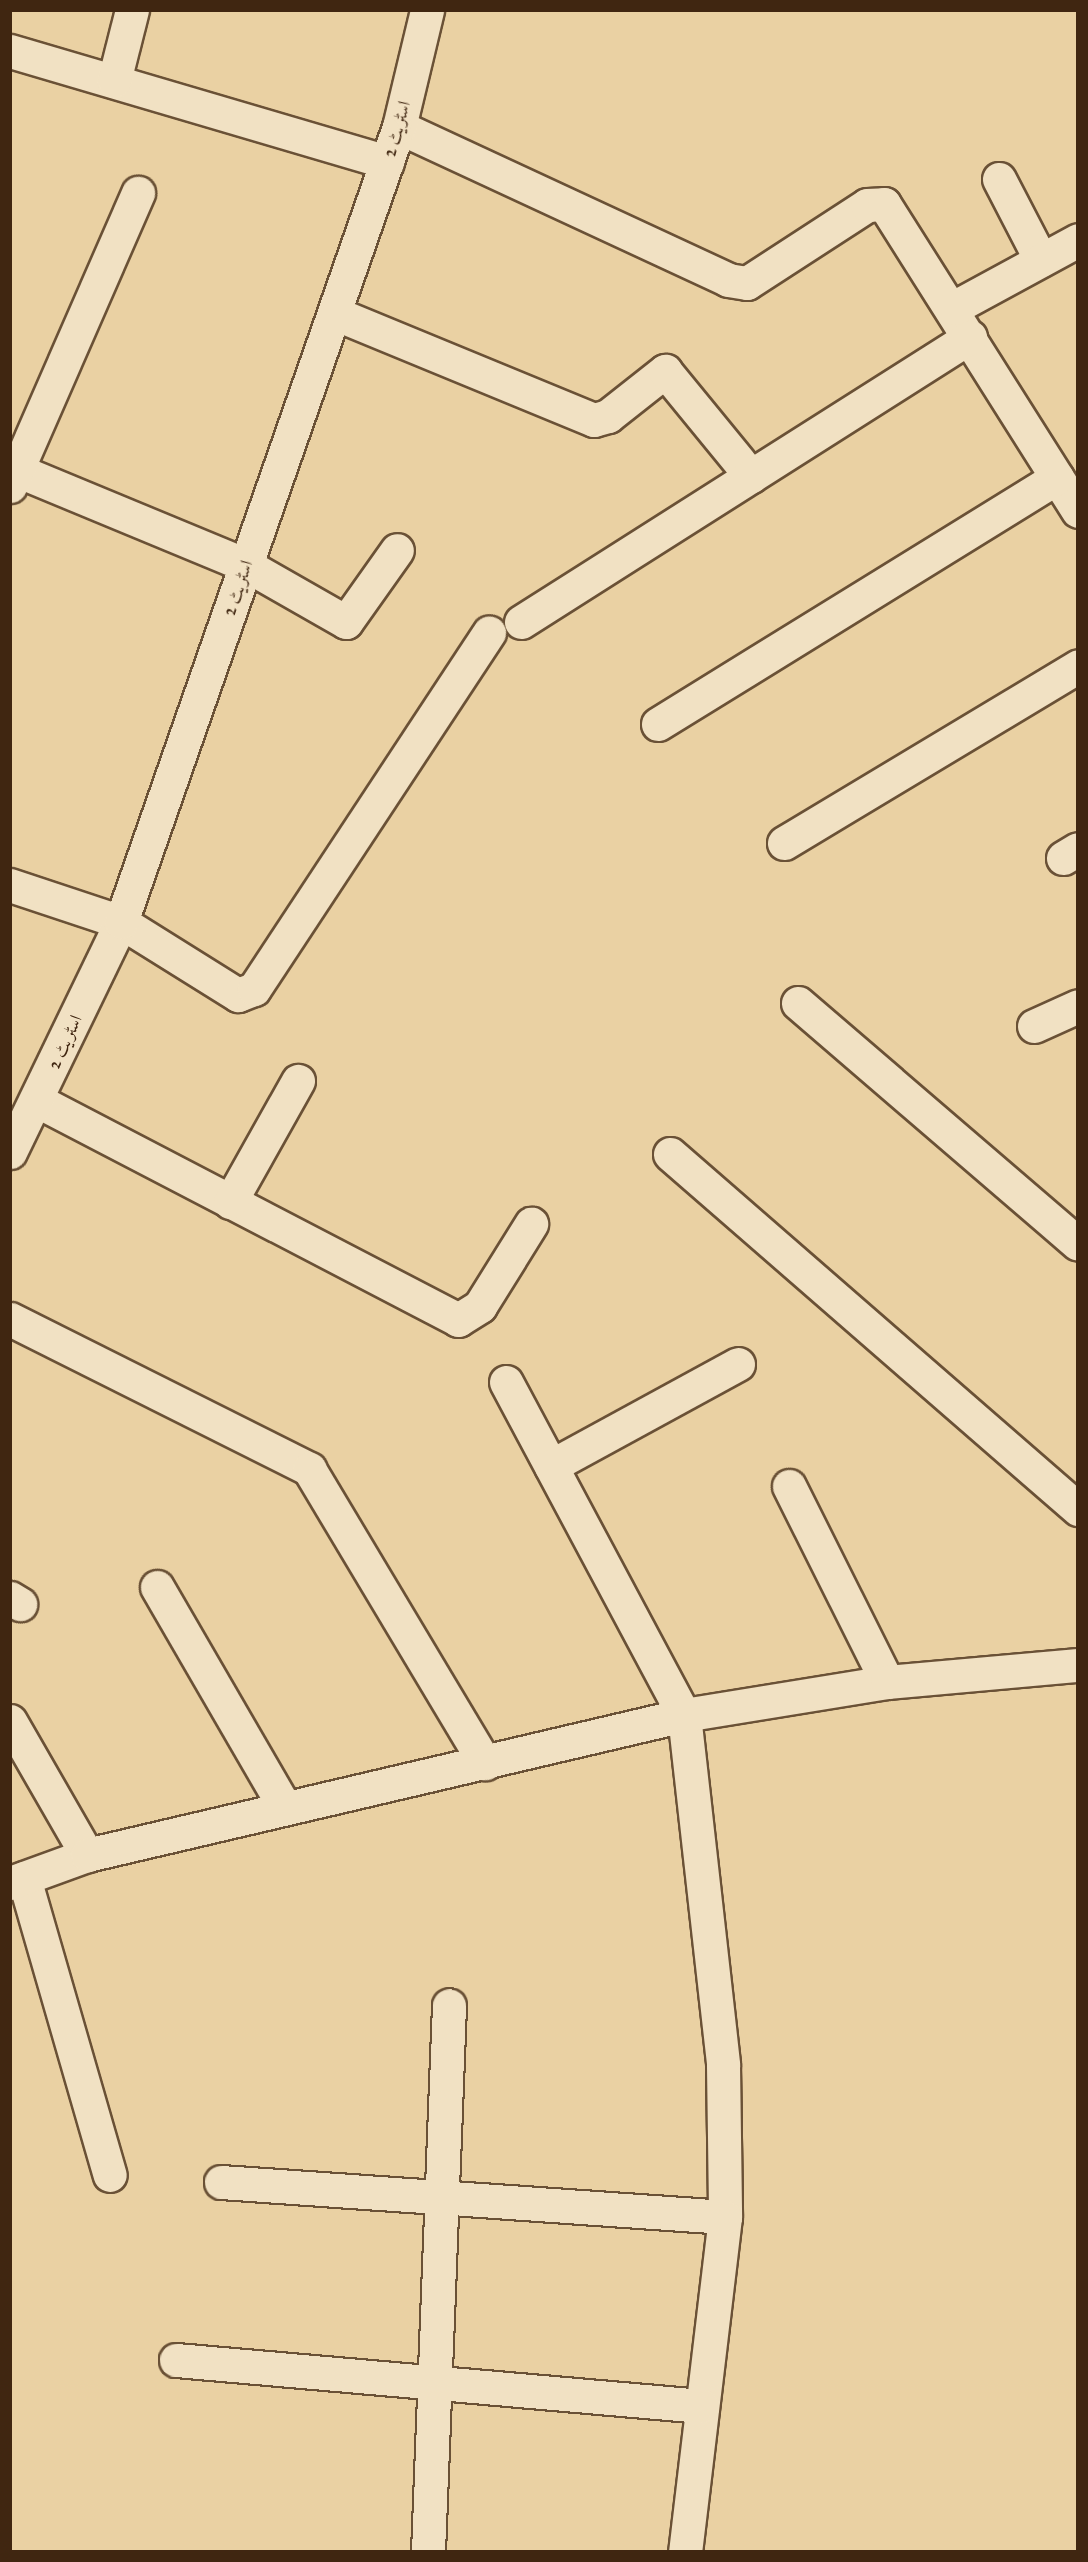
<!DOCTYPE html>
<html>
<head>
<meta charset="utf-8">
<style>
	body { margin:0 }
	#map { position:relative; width:1088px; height:2562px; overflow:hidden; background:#ead1a3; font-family:"IM FELL Great Primer",Amiri,serif }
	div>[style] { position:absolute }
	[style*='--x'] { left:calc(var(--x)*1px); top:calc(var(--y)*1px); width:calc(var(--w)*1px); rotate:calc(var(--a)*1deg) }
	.roads { filter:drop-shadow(2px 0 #6a5136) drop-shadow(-2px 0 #6a5136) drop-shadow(0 2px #6a5136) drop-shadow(0 -2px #6a5136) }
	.minor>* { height:33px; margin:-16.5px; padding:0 16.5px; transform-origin:16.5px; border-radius:16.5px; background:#f1e1c3 }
	.tertiary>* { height:33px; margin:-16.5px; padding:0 16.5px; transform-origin:16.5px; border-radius:16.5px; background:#f1e1c3 }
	span { translate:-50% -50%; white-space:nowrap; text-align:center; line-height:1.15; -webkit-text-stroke:6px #f1e1c3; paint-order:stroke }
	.street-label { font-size:18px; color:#402611 }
	.frame { position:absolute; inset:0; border:12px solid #402611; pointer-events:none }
</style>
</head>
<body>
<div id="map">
	<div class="roads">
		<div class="minor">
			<div style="--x:10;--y:51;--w:393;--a:16.4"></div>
			<div style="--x:114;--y:81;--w:73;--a:-75.8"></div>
			<div style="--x:399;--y:127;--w:363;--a:24.9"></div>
			<div style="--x:728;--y:280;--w:19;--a:9"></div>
			<div style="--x:747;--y:283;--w:143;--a:-33"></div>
			<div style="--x:867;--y:205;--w:17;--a:-3"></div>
			<div style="--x:884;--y:204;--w:363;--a:57.7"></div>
			<div style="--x:999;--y:179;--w:91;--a:62.6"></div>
			<div style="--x:953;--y:308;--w:142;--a:-28.5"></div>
			<div style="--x:334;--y:313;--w:281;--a:22.4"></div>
			<div style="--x:594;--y:420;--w:15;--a:-16"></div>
			<div style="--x:608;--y:416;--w:73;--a:-38.3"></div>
			<div style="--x:665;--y:371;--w:136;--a:50.7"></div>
			<div style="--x:19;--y:471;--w:246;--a:22.5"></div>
			<div style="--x:246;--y:565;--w:115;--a:29.7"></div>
			<div style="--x:346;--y:622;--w:88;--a:-54.7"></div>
			<div style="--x:10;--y:486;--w:320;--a:-66.4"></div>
			<div style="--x:521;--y:622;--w:532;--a:-32.41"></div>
			<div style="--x:658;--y:724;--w:469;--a:-31.7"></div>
			<div style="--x:784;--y:843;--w:343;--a:-31"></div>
			<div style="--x:1063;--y:858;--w:17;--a:-31"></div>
			<div style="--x:10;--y:885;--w:117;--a:18.4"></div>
			<div style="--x:121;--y:922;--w:138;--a:32"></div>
			<div style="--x:238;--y:995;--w:17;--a:-21"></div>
			<div style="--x:254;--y:989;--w:427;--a:-56.6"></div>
			<div style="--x:798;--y:1003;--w:369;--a:40.7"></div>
			<div style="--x:1034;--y:1026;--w:48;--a:-24.4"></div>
			<div style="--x:38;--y:1101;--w:474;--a:27.5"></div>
			<div style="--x:458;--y:1320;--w:26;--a:-32"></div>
			<div style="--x:480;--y:1306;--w:97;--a:-58.1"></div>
			<div style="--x:670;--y:1154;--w:541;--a:41.03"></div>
			<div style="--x:230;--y:1202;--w:139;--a:-60.7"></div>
			<div style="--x:10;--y:1319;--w:335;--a:26.6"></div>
			<div style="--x:309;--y:1469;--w:343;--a:59.1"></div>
			<div style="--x:506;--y:1382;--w:378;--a:61.9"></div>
			<div style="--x:684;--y:1715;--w:352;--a:83.6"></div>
			<div style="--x:723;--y:2065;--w:152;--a:89.2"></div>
			<div style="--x:725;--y:2217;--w:337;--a:96.8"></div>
			<div style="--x:551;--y:1466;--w:213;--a:-28.6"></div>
			<div style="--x:789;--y:1486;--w:219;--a:63.4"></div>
			<div style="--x:157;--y:1587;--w:255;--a:59.9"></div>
			<div style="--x:10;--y:1598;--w:12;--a:31"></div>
			<div style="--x:10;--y:1721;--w:155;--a:60.1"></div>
			<div style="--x:24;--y:1878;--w:309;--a:73.9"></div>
			<div style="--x:221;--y:2182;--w:505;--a:3.97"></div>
			<div style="--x:176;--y:2360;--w:528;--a:5"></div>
			<div style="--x:428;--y:2552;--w:547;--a:-87.8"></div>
		</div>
		<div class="tertiary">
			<div style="--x:10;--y:1152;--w:255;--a:-64.2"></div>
			<div style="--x:121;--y:922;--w:842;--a:-70.73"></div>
			<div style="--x:399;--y:127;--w:120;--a:-76.5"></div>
			<div style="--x:10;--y:1883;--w:82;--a:-20"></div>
			<div style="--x:87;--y:1855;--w:613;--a:-13.2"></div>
			<div style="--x:684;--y:1715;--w:206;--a:-9.2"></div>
			<div style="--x:887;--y:1682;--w:192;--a:-5.1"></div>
		</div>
	</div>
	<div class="street-label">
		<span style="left:397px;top:129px;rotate:-74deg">اسٹریٹ 2</span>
		<span style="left:238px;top:588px;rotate:-71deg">اسٹریٹ 2</span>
		<span style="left:65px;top:1042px;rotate:-65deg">اسٹریٹ 2</span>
	</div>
	<div class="frame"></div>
</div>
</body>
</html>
